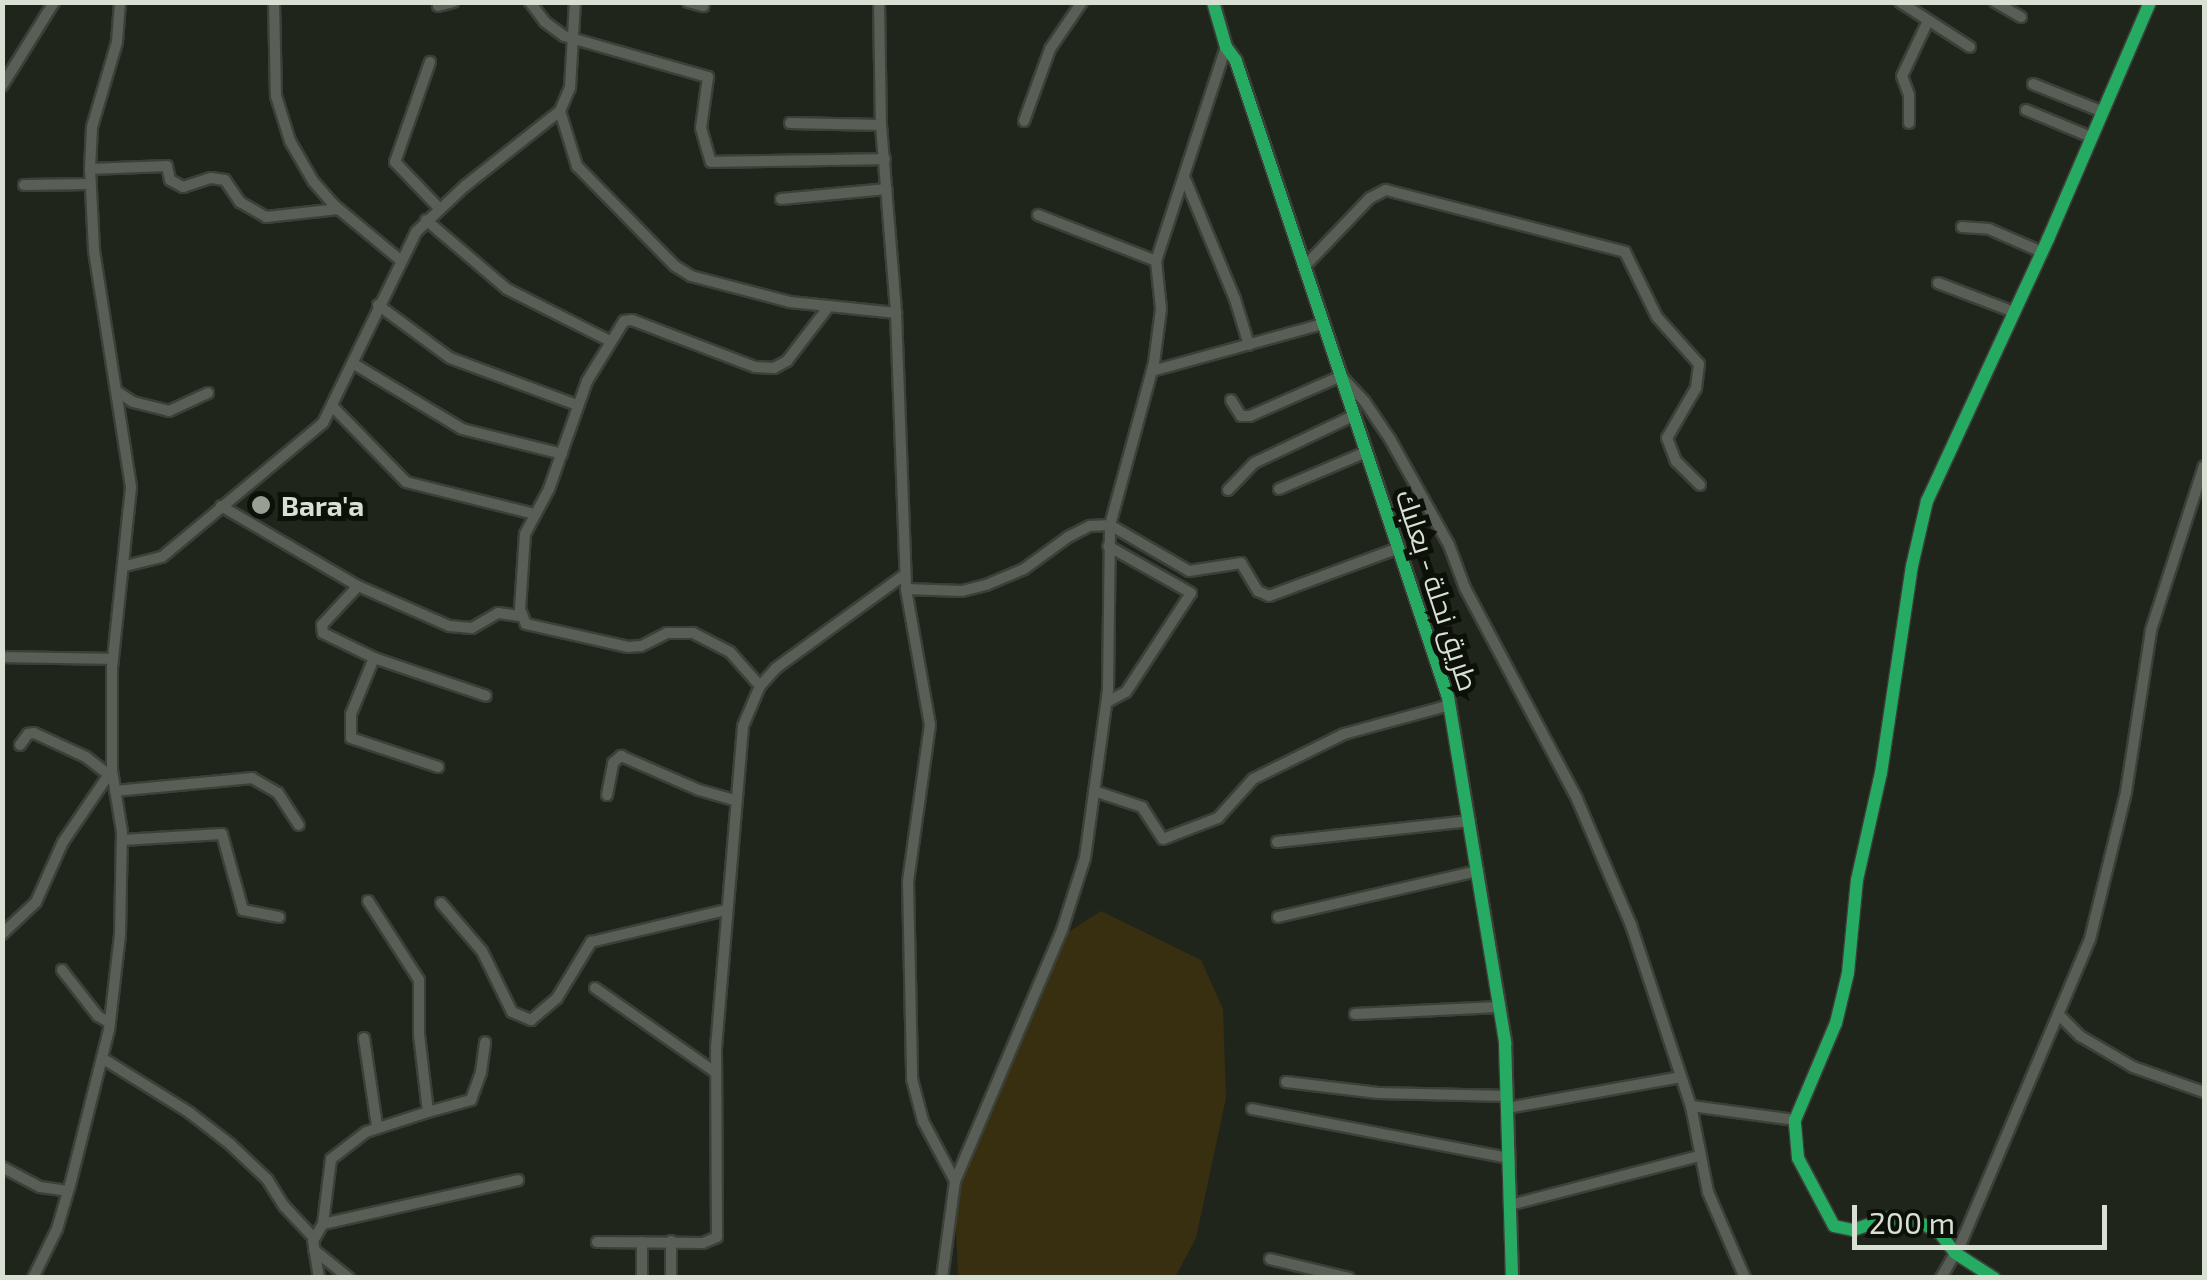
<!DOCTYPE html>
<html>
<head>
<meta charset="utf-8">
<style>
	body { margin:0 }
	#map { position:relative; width:2207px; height:1280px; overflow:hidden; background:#20251b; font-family:"Exo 2",Cairo,sans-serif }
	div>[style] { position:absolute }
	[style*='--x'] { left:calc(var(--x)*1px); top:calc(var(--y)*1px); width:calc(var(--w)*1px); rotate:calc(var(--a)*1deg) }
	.green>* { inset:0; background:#382e10 }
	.roads { filter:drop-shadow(2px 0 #3b4038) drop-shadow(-2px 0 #3b4038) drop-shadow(0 2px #3b4038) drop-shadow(0 -2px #3b4038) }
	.minor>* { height:10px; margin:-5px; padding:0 5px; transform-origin:5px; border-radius:5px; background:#595e56 }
	.tertiary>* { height:11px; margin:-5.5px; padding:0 5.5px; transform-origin:5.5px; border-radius:5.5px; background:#595e56 }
	.cycleway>* { height:12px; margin:-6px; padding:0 6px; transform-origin:6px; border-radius:6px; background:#26ab63 }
	.dots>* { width:28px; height:28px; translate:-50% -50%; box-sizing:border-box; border:5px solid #0c1008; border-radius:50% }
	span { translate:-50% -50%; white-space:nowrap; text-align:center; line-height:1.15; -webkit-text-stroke:10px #0c1008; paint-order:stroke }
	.poi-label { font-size:28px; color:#d8dfd3; font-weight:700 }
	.left { translate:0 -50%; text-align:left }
	.street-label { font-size:28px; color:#d8dfd3 }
	.frame { position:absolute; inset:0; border:5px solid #d8dfd3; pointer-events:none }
	.scale { position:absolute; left:1852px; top:1205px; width:255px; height:45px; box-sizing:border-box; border:5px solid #d8dfd3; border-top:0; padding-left:12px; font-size:30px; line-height:35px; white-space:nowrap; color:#d8dfd3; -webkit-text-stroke:8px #0c1008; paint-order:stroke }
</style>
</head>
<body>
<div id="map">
	<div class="green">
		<div style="clip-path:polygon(1101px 911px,1201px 960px,1223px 1009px,1226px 1098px,1196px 1238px,1175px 1277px,958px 1277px,955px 1197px,1056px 940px)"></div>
	</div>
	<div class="roads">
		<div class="minor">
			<div style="--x:274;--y:2;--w:94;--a:88.8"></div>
			<div style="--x:276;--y:96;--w:47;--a:72.7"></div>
			<div style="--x:290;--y:141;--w:46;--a:60.1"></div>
			<div style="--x:313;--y:181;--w:32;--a:49"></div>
			<div style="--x:334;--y:205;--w:85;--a:39.7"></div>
			<div style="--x:530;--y:2;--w:25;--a:53"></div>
			<div style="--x:545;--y:22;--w:24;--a:36"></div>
			<div style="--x:564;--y:36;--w:150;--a:15.9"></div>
			<div style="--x:708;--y:77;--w:51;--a:97.8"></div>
			<div style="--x:701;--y:128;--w:35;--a:74"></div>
			<div style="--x:711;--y:162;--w:174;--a:-1"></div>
			<div style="--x:688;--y:2;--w:16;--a:15"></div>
			<div style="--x:879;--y:2;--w:123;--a:89.1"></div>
			<div style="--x:881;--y:125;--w:189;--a:85.4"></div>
			<div style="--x:896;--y:313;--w:276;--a:87.9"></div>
			<div style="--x:906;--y:589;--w:56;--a:2"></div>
			<div style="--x:962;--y:591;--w:25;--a:-14"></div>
			<div style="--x:986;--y:585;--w:41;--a:-22.8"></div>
			<div style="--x:1024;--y:569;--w:54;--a:-36"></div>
			<div style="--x:1068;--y:537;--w:25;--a:-27"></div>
			<div style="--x:1090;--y:526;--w:20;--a:-3"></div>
			<div style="--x:1110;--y:525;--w:168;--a:-74.8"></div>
			<div style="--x:1154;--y:363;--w:54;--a:-82.6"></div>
			<div style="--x:1161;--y:309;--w:48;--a:-95.9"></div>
			<div style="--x:1156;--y:261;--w:225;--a:-71.9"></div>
			<div style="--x:1900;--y:2;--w:83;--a:32.7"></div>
			<div style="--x:1995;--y:2;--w:30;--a:30"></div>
			<div style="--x:438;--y:6;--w:16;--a:-15"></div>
			<div style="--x:430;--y:62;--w:106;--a:109.3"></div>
			<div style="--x:395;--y:162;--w:64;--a:46.3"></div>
			<div style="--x:2033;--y:84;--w:73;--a:21.7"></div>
			<div style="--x:2;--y:86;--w:99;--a:-58.2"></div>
			<div style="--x:2026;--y:110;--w:70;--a:22.6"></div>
			<div style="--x:560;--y:111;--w:58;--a:72.8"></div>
			<div style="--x:577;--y:166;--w:140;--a:45.6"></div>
			<div style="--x:675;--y:266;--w:19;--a:32"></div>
			<div style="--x:691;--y:276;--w:102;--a:14.7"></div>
			<div style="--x:790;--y:302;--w:107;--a:5.9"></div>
			<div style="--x:1024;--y:121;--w:77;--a:-70.1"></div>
			<div style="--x:1050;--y:49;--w:57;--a:-55.8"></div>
			<div style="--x:790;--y:123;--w:91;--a:1.3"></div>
			<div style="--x:1909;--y:123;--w:28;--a:-90"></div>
			<div style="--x:1909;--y:95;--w:20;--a:-110"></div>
			<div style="--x:1902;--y:76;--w:59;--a:-64.7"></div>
			<div style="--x:90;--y:169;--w:77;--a:-2.2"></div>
			<div style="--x:167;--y:166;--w:14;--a:78"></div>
			<div style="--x:170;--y:180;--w:15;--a:28"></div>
			<div style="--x:183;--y:187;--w:29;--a:-18"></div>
			<div style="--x:211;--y:178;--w:14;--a:8"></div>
			<div style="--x:225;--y:180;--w:27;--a:56"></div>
			<div style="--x:240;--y:202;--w:30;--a:30"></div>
			<div style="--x:266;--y:217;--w:73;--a:-6.3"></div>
			<div style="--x:1185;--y:179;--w:130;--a:67.4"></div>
			<div style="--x:1235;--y:299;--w:48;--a:73.1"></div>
			<div style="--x:24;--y:185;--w:66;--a:-0.9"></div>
			<div style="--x:781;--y:199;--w:106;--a:-5.4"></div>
			<div style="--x:1038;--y:215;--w:127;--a:21.3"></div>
			<div style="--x:426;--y:220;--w:106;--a:40.4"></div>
			<div style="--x:507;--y:289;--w:115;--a:26.8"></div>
			<div style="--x:1962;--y:227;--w:27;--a:4"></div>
			<div style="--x:1989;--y:229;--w:58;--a:23.5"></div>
			<div style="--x:1304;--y:267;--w:95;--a:-46.3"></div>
			<div style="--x:1370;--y:198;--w:18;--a:-27"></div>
			<div style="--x:1386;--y:190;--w:247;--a:14.5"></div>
			<div style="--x:1625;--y:252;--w:72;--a:63.8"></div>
			<div style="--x:1657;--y:317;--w:63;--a:48.2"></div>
			<div style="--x:1699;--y:364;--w:24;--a:97"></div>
			<div style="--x:1696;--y:388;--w:58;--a:120.1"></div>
			<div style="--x:1667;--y:438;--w:25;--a:69"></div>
			<div style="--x:1676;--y:461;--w:34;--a:45"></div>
			<div style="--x:1938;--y:283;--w:81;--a:20.9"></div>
			<div style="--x:378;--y:305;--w:89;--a:36.4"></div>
			<div style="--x:450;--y:358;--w:135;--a:20.3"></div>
			<div style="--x:354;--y:364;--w:126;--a:31"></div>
			<div style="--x:462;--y:429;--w:103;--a:14"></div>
			<div style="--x:1152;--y:371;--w:177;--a:-15.4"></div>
			<div style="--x:116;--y:391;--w:20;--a:33"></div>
			<div style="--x:133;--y:402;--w:37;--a:14"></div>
			<div style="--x:169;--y:411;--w:43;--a:-24.8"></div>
			<div style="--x:1231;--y:400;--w:19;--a:58"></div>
			<div style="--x:1241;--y:416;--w:9;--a:0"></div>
			<div style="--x:1250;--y:416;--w:99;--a:-23.7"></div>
			<div style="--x:1341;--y:376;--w:35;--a:47"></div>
			<div style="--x:1365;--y:402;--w:45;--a:56"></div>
			<div style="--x:1390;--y:439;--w:121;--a:60.9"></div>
			<div style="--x:1449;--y:545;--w:46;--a:69.6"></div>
			<div style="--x:1465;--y:588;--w:239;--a:62"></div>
			<div style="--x:1577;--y:799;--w:137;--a:66.8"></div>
			<div style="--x:1631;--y:925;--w:191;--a:71.7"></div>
			<div style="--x:1691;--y:1106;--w:88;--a:78.8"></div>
			<div style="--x:1708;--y:1192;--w:94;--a:66.7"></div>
			<div style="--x:334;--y:408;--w:103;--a:45.8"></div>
			<div style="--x:406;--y:482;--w:132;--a:14"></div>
			<div style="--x:1279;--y:489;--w:95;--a:-23"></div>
			<div style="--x:1228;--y:490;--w:37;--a:-46"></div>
			<div style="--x:1254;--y:463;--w:110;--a:-25.4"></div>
			<div style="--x:221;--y:506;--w:159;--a:30.3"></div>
			<div style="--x:358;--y:586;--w:99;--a:23.7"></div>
			<div style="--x:449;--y:626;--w:23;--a:5"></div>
			<div style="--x:472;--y:628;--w:30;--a:-30"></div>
			<div style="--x:498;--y:613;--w:22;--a:8"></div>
			<div style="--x:125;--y:566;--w:38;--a:-14"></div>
			<div style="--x:162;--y:557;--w:209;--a:-39.8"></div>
			<div style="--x:323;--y:423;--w:212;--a:-64"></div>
			<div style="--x:416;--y:232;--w:67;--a:-43.2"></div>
			<div style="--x:465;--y:186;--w:121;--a:-38.3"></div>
			<div style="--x:560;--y:111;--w:25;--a:-67"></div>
			<div style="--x:570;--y:88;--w:86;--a:-86.7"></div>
			<div style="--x:358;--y:586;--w:53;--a:132.7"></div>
			<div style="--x:322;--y:625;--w:8;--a:83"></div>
			<div style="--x:323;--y:633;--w:57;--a:26.1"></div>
			<div style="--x:374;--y:658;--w:118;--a:18.7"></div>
			<div style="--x:906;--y:589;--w:138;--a:80"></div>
			<div style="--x:930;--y:725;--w:158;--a:98"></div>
			<div style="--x:908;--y:881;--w:198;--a:88.8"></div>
			<div style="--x:912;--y:1079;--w:43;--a:75.3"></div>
			<div style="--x:923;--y:1121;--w:68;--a:61.9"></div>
			<div style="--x:955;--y:1181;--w:98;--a:97.6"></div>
			<div style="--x:2;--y:657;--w:111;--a:1"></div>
			<div style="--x:374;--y:658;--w:61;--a:112.3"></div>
			<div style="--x:351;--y:714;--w:24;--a:90"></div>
			<div style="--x:351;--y:738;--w:92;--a:18.4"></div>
			<div style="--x:760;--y:686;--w:45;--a:-131.4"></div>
			<div style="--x:730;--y:652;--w:42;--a:-152.8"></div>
			<div style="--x:693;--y:633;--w:26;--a:180"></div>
			<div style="--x:667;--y:633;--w:29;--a:153"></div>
			<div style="--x:641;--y:646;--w:13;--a:176"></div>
			<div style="--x:628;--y:647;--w:105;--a:-167.3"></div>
			<div style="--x:526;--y:624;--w:16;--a:-112"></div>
			<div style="--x:520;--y:609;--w:75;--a:-86.2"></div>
			<div style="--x:525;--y:534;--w:51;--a:-61.9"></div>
			<div style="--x:549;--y:489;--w:114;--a:-70.6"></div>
			<div style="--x:587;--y:381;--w:70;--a:-58.3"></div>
			<div style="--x:624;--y:321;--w:8;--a:-7"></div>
			<div style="--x:632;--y:320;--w:132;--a:20.9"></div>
			<div style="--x:755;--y:367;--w:19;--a:3"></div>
			<div style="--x:774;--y:368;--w:15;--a:-28"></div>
			<div style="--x:787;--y:361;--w:69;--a:-52.6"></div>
			<div style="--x:1107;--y:702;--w:21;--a:-28"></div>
			<div style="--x:1126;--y:692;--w:118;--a:-56.7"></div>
			<div style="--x:1191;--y:593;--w:95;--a:-150.5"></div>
			<div style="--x:20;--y:745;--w:14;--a:-54"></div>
			<div style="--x:28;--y:734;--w:6;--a:-9"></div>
			<div style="--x:34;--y:733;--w:57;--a:24.8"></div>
			<div style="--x:86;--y:757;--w:28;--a:38"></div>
			<div style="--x:115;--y:791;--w:138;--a:-5.4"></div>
			<div style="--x:252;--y:778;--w:30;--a:30"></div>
			<div style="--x:278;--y:793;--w:38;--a:57"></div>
			<div style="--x:1094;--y:791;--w:51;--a:18.4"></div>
			<div style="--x:1142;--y:807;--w:38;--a:57"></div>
			<div style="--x:1163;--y:839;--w:59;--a:-20.9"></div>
			<div style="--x:1218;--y:818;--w:52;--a:-48.1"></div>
			<div style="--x:1253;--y:779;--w:102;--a:-26.3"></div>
			<div style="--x:1344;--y:734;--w:110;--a:-15.3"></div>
			<div style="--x:607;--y:795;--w:33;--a:-79"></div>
			<div style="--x:613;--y:763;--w:11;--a:-41"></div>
			<div style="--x:621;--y:756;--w:85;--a:23.6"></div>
			<div style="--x:699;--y:790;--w:36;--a:16"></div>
			<div style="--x:122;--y:840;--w:100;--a:-3.4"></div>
			<div style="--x:222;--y:834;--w:79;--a:74.6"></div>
			<div style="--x:243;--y:910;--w:37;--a:11"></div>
			<div style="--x:1277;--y:842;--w:194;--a:-6.2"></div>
			<div style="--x:441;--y:903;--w:63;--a:49.5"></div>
			<div style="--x:482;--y:951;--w:68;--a:63.8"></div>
			<div style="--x:512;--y:1012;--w:21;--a:23"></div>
			<div style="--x:531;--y:1020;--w:34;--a:-40"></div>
			<div style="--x:557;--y:998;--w:66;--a:-58.7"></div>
			<div style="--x:591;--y:942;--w:138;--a:-13.4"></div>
			<div style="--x:1278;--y:917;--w:205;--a:-13"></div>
			<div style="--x:2;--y:934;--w:47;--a:-43.3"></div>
			<div style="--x:36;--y:902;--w:66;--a:-65.8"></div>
			<div style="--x:63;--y:842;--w:87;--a:-55.8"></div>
			<div style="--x:62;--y:970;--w:58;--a:52"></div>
			<div style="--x:98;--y:1016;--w:14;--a:30"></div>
			<div style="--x:595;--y:988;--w:146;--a:35"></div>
			<div style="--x:1355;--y:1014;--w:144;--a:-2.8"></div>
			<div style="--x:2060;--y:1016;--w:28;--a:45"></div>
			<div style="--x:2080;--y:1036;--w:61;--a:30.3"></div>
			<div style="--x:2133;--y:1067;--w:75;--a:19.4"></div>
			<div style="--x:364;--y:1038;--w:89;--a:81.6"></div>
			<div style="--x:102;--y:1058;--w:104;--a:32"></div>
			<div style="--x:190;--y:1113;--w:51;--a:37.8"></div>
			<div style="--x:230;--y:1144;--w:51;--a:43.4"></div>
			<div style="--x:267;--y:1179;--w:32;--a:58"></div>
			<div style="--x:284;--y:1206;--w:44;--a:46.8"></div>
			<div style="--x:1286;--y:1082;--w:93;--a:6.8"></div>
			<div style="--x:1378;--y:1093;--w:129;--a:1.3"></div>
			<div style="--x:1691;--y:1106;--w:105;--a:7.7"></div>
			<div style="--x:1507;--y:1108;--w:177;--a:-10.1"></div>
			<div style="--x:1252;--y:1109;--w:261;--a:10.8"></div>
			<div style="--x:428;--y:1112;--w:45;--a:-15.6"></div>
			<div style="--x:471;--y:1100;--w:30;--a:-70"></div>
			<div style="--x:481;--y:1072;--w:30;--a:-82"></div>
			<div style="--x:2;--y:1167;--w:43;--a:27.8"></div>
			<div style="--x:40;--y:1187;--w:28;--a:8"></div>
			<div style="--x:955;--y:1181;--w:273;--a:-66.9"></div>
			<div style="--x:1062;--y:930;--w:76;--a:-72.3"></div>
			<div style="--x:1085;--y:858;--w:170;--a:-82.2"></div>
			<div style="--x:1108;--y:690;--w:165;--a:-89.3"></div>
			<div style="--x:1110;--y:525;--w:91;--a:30.2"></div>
			<div style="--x:1189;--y:571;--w:53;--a:-8.7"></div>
			<div style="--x:1241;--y:563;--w:33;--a:59"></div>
			<div style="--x:1258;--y:591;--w:12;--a:24"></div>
			<div style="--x:1269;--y:596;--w:139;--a:-20.3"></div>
			<div style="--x:1510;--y:1205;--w:196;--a:-14.5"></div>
			<div style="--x:323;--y:1224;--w:200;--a:-12.7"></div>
			<div style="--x:671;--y:1241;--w:37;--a:90"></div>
			<div style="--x:597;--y:1242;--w:106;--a:0.5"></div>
			<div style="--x:703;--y:1243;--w:15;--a:-23"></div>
			<div style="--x:717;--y:1237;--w:189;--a:-90.3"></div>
			<div style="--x:716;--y:1048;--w:323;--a:-85.2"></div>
			<div style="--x:743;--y:726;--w:43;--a:-67"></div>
			<div style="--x:760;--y:686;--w:24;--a:-48"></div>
			<div style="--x:776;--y:668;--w:158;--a:-36"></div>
			<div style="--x:642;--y:1242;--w:36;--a:90"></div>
			<div style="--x:314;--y:1250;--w:45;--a:38.7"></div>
			<div style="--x:1270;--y:1259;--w:81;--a:13.5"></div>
			<div style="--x:33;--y:1278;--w:55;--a:-63.9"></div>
			<div style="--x:57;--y:1229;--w:46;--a:-73.5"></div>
			<div style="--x:70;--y:1185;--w:160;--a:-75.9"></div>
			<div style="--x:109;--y:1030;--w:96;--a:-83.4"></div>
			<div style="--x:120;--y:935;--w:103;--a:-88.9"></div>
			<div style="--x:122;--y:832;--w:63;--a:-99.2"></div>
			<div style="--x:112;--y:770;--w:102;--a:-90"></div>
			<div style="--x:112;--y:668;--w:182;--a:-84"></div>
			<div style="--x:131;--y:487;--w:240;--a:-98.9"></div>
			<div style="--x:94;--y:250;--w:81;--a:-92.8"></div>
			<div style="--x:90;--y:169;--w:42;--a:-87.3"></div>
			<div style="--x:92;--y:127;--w:89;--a:-73.6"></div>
			<div style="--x:117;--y:42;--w:40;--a:-85.7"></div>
			<div style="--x:319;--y:1278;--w:37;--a:-99"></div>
			<div style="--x:313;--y:1241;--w:20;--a:-60"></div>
			<div style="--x:323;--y:1224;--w:65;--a:-83"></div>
			<div style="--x:331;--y:1159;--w:44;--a:-37.6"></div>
			<div style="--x:366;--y:1132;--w:65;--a:-17.9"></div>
			<div style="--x:428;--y:1112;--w:79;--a:-96.6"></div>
			<div style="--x:419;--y:1034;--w:54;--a:-90"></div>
			<div style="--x:419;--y:980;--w:94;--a:-122.8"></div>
			<div style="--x:1941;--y:1278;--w:40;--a:-60.3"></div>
			<div style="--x:1961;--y:1243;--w:330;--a:-67"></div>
			<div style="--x:2090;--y:939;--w:151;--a:-76.2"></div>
			<div style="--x:2126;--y:792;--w:164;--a:-81.2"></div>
			<div style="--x:2151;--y:630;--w:172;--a:-72.1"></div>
			<div style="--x:1994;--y:1278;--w:46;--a:-147.3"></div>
			<div style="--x:1955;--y:1253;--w:25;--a:-127"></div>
			<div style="--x:1940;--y:1233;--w:17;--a:-152"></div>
			<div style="--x:1925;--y:1225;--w:38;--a:-169"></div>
			<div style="--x:1888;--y:1218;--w:37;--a:161"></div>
			<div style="--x:1853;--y:1230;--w:19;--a:-168"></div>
			<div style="--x:1834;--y:1226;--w:77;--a:-117.9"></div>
			<div style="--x:1798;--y:1158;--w:38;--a:-95"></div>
			<div style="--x:1795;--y:1120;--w:105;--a:-67.1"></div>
			<div style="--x:1836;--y:1023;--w:51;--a:-76.5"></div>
			<div style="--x:1848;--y:973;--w:93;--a:-84.5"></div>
			<div style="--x:1857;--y:880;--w:110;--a:-77.4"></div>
			<div style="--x:1881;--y:773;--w:209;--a:-81.5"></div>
			<div style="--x:1912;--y:566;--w:67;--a:-77"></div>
			<div style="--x:1927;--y:501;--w:289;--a:-65.2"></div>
			<div style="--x:2048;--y:239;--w:258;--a:-66.7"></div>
		</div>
		<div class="tertiary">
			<div style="--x:1213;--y:2;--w:47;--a:73.9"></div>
			<div style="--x:1226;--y:47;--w:17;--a:54"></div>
			<div style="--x:1236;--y:61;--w:670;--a:71.57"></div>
			<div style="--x:1448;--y:697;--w:351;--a:80.6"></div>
			<div style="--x:1505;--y:1043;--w:235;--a:88.3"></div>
		</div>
	</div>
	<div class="cycleway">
		<div style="--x:1213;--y:2;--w:47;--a:73.9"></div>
		<div style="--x:1226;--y:47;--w:17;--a:54"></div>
		<div style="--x:1236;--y:61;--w:670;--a:71.57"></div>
		<div style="--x:1448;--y:697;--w:351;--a:80.6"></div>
		<div style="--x:1505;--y:1043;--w:235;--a:88.3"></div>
		<div style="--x:1994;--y:1278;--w:46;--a:-147.3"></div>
		<div style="--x:1955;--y:1253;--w:25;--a:-127"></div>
		<div style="--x:1940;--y:1233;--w:17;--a:-152"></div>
		<div style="--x:1925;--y:1225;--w:38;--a:-169"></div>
		<div style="--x:1888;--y:1218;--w:37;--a:161"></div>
		<div style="--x:1853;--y:1230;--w:19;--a:-168"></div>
		<div style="--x:1834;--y:1226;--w:77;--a:-117.9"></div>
		<div style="--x:1798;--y:1158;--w:38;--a:-95"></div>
		<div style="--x:1795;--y:1120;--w:105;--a:-67.1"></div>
		<div style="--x:1836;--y:1023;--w:51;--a:-76.5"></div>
		<div style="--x:1848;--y:973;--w:93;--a:-84.5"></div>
		<div style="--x:1857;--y:880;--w:110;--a:-77.4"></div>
		<div style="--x:1881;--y:773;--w:209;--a:-81.5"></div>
		<div style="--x:1912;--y:566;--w:67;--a:-77"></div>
		<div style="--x:1927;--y:501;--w:289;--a:-65.2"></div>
		<div style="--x:2048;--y:239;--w:258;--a:-66.7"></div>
	</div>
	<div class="dots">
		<div style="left:261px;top:505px;background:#989e93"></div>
	</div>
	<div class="poi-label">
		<span class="left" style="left:281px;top:505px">Bara'a</span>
	</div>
	<div class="street-label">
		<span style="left:1438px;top:590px;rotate:72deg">طريق نحلة - بعلبك</span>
	</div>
	<div class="frame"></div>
	<div class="scale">200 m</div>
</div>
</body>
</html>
